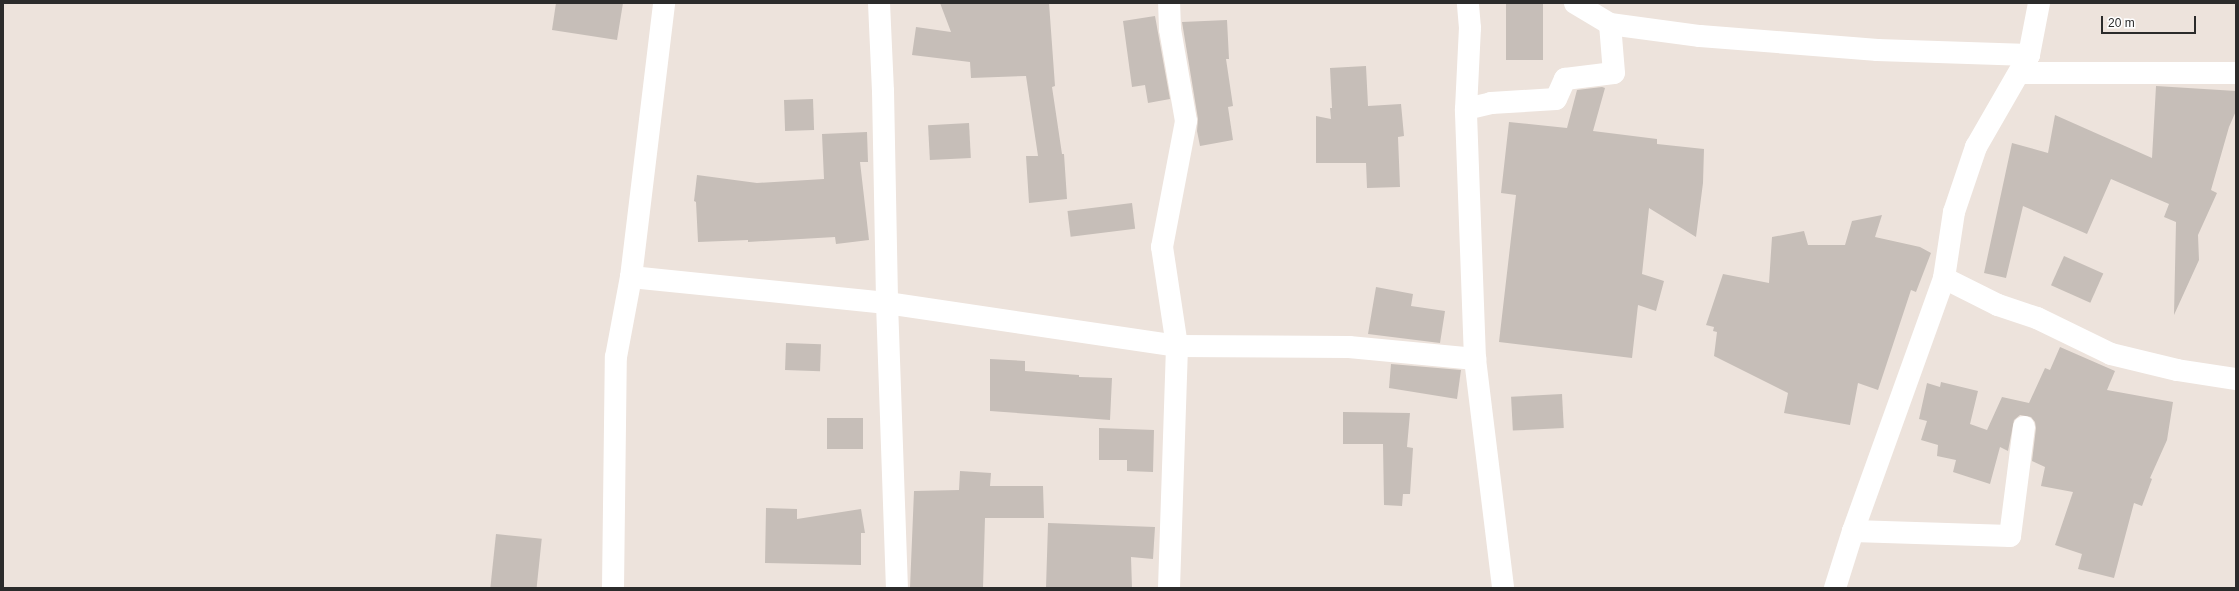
<!DOCTYPE html>
<html>
<head>
<meta charset="utf-8">
<style>
	body { margin:0 }
	#map { position:relative; width:2239px; height:591px; overflow:hidden; background:#ede3dc; font-family:Helvetica,sans-serif }
	div>[style] { position:absolute }
	[style*='--x'] { left:calc(var(--x)*1px); top:calc(var(--y)*1px); width:calc(var(--w)*1px); rotate:calc(var(--a)*1deg) }
	.building>* { inset:0; background:#c6beb8; transform-origin:0 0 }
	.street>* { height:22px; margin:-11px; padding:0 11px; transform-origin:11px; border-radius:11px; background:#fff }
	span { translate:-50% -50%; white-space:nowrap; text-align:center; line-height:1.15; -webkit-text-stroke:4px #fff; paint-order:stroke }
	.frame { position:absolute; inset:0; border:4px solid #2b2b2b; pointer-events:none }
	.scale { position:absolute; left:2101px; top:16px; width:95px; height:18px; box-sizing:border-box; border:2px solid #2b2b2b; border-top:0; padding-left:5px; font-size:12px; line-height:14px; white-space:nowrap; color:#2b2b2b; -webkit-text-stroke:3px #fff; paint-order:stroke }
</style>
</head>
<body>
<div id="map">
	<div class="building">
		<div style="clip-path:polygon(556px 3px,623px 3px,617px 40px,552px 30px)"></div>
		<div style="clip-path:polygon(940px 3px,1049px 3px,1055px 86px,1052px 87px,1062px 154px,1064px 154px,1067px 199px,1029px 203px,1026px 156px,1038px 156px,1026px 76px,971px 78px,970px 62px,912px 55px,916px 27px,951px 32px)"></div>
		<div style="left:1506px;top:3px;width:37px;height:57px"></div>
		<div style="clip-path:polygon(1155px 16px,1170px 99px,1148px 103px,1145px 85px,1132px 87px,1123px 21px)"></div>
		<div style="clip-path:polygon(1227px 20px,1229px 59px,1226px 59px,1233px 106px,1228px 107px,1233px 140px,1200px 146px,1197px 131px,1198px 119px,1182px 22px)"></div>
		<div style="clip-path:polygon(1366px 66px,1368px 106px,1401px 104px,1404px 136px,1398px 137px,1400px 187px,1367px 188px,1366px 163px,1316px 163px,1316px 116px,1331px 119px,1330px 108px,1332px 108px,1330px 68px)"></div>
		<div style="clip-path:polygon(2156px 86px,2236px 91px,2236px 111px,2229px 127px,2211px 190px,2217px 193px,2198px 235px,2199px 260px,2174px 315px,2176px 222px,2164px 217px,2169px 204px,2111px 179px,2087px 234px,2023px 206px,2006px 278px,1984px 273px,2012px 143px,2048px 153px,2055px 115px,2152px 158px)"></div>
		<div style="clip-path:polygon(1602px 87px,1605px 88px,1593px 131px,1657px 139px,1657px 144px,1704px 149px,1703px 183px,1696px 237px,1649px 208px,1642px 274px,1664px 281px,1656px 311px,1638px 305px,1632px 358px,1499px 342px,1516px 195px,1501px 193px,1509px 122px,1567px 128px,1577px 90px)"></div>
		<div style="left:813px;top:99px;width:31px;height:29px;rotate:88deg"></div>
		<div style="left:969px;top:123px;width:35px;height:41px;rotate:87deg"></div>
		<div style="clip-path:polygon(867px 132px,868px 162px,860px 162px,869px 240px,836px 244px,835px 237px,748px 242px,748px 240px,698px 242px,696px 202px,694px 201px,697px 175px,757px 183px,824px 179px,822px 134px)"></div>
		<div style="left:1132px;top:203px;width:26px;height:65px;rotate:83deg"></div>
		<div style="clip-path:polygon(1882px 215px,1875px 237px,1920px 247px,1931px 253px,1916px 292px,1911px 290px,1878px 390px,1858px 383px,1850px 425px,1784px 413px,1788px 393px,1714px 356px,1717px 332px,1713px 331px,1714px 327px,1706px 325px,1723px 274px,1769px 283px,1772px 237px,1804px 231px,1808px 245px,1845px 245px,1852px 221px)"></div>
		<div style="left:2064px;top:256px;width:43px;height:32px;rotate:24deg"></div>
		<div style="clip-path:polygon(1376px 287px,1413px 294px,1411px 306px,1445px 311px,1440px 343px,1368px 334px)"></div>
		<div style="left:786px;top:343px;width:35px;height:27px;rotate:2deg"></div>
		<div style="clip-path:polygon(2060px 347px,2115px 371px,2107px 390px,2173px 402px,2167px 440px,2150px 478px,2152px 479px,2142px 506px,2134px 503px,2114px 578px,2078px 569px,2082px 554px,2055px 545px,2073px 492px,2041px 486px,2045px 467px,2032px 461px,2036px 428px,2035px 422px,2031px 417px,2020px 415px,2014px 420px,2008px 451px,2000px 447px,1990px 484px,1953px 472px,1956px 460px,1937px 456px,1938px 445px,1921px 440px,1927px 421px,1919px 419px,1927px 383px,1940px 387px,1941px 382px,1978px 391px,1970px 424px,1987px 430px,2002px 397px,2029px 403px,2045px 368px,2050px 370px)"></div>
		<div style="clip-path:polygon(990px 359px,1025px 361px,1025px 371px,1079px 375px,1079px 377px,1112px 378px,1110px 420px,990px 411px)"></div>
		<div style="clip-path:polygon(1391px 364px,1461px 370px,1457px 399px,1389px 388px)"></div>
		<div style="left:1562px;top:394px;width:34px;height:51px;rotate:87deg"></div>
		<div style="clip-path:polygon(1343px 412px,1410px 413px,1407px 447px,1413px 448px,1410px 494px,1403px 494px,1402px 506px,1384px 505px,1383px 444px,1343px 444px)"></div>
		<div style="left:827px;top:418px;width:36px;height:31px"></div>
		<div style="clip-path:polygon(1099px 428px,1154px 430px,1153px 472px,1127px 471px,1127px 460px,1099px 460px)"></div>
		<div style="clip-path:polygon(960px 471px,991px 473px,990px 486px,1043px 486px,1044px 518px,985px 518px,983px 588px,910px 588px,914px 491px,959px 490px)"></div>
		<div style="clip-path:polygon(766px 508px,797px 509px,797px 519px,861px 509px,865px 533px,861px 533px,861px 565px,765px 563px)"></div>
		<div style="clip-path:polygon(1048px 523px,1155px 527px,1153px 559px,1131px 557px,1132px 588px,1046px 588px)"></div>
		<div style="left:496px;top:534px;width:46px;height:54px;rotate:6deg"></div>
	</div>
	<div class="street">
		<div style="--x:879;--y:3;--w:88;--a:87.4"></div>
		<div style="--x:883;--y:91;--w:212;--a:88.9"></div>
		<div style="--x:887;--y:303;--w:285;--a:88"></div>
		<div style="--x:1575;--y:3;--w:41;--a:31"></div>
		<div style="--x:2020;--y:73;--w:216;--a:0"></div>
		<div style="--x:1466;--y:109;--w:26;--a:-13"></div>
		<div style="--x:1491;--y:103;--w:65;--a:-3.5"></div>
		<div style="--x:1556;--y:99;--w:22;--a:-66"></div>
		<div style="--x:1565;--y:79;--w:49;--a:-7"></div>
		<div style="--x:1614;--y:73;--w:49;--a:-94.7"></div>
		<div style="--x:1610;--y:24;--w:91;--a:7.6"></div>
		<div style="--x:1700;--y:36;--w:178;--a:4.5"></div>
		<div style="--x:1877;--y:50;--w:152;--a:1.9"></div>
		<div style="--x:631;--y:277;--w:257;--a:5.8"></div>
		<div style="--x:887;--y:303;--w:293;--a:8.4"></div>
		<div style="--x:1177;--y:346;--w:172;--a:0.3"></div>
		<div style="--x:1349;--y:347;--w:127;--a:5.4"></div>
		<div style="--x:1475;--y:359;--w:250;--a:-92.1"></div>
		<div style="--x:1466;--y:109;--w:81;--a:-87.2"></div>
		<div style="--x:1470;--y:28;--w:25;--a:-95"></div>
		<div style="--x:1944;--y:278;--w:60;--a:26.6"></div>
		<div style="--x:1998;--y:305;--w:41;--a:18.4"></div>
		<div style="--x:2037;--y:318;--w:82;--a:25.9"></div>
		<div style="--x:2111;--y:354;--w:68;--a:13.6"></div>
		<div style="--x:2177;--y:370;--w:60;--a:8.7"></div>
		<div style="--x:1475;--y:359;--w:231;--a:83"></div>
		<div style="--x:2024;--y:427;--w:110;--a:97.3"></div>
		<div style="--x:2010;--y:536;--w:157;--a:-178.2"></div>
		<div style="--x:1853;--y:531;--w:269;--a:-70.2"></div>
		<div style="--x:1944;--y:278;--w:67;--a:-81.4"></div>
		<div style="--x:1954;--y:212;--w:69;--a:-71.3"></div>
		<div style="--x:1976;--y:147;--w:106;--a:-60.1"></div>
		<div style="--x:2029;--y:55;--w:53;--a:-79.1"></div>
		<div style="--x:613;--y:588;--w:231;--a:-89.3"></div>
		<div style="--x:616;--y:357;--w:81;--a:-79.4"></div>
		<div style="--x:631;--y:277;--w:276;--a:-83.1"></div>
		<div style="--x:1169;--y:588;--w:242;--a:-88.1"></div>
		<div style="--x:1177;--y:346;--w:100;--a:-98.6"></div>
		<div style="--x:1162;--y:247;--w:128;--a:-79.2"></div>
		<div style="--x:1186;--y:121;--w:93;--a:-99.9"></div>
		<div style="--x:1170;--y:29;--w:26;--a:-92"></div>
		<div style="--x:1835;--y:588;--w:60;--a:-72.5"></div>
	</div>
	<div class="frame"></div>
	<div class="scale">20 m</div>
</div>
</body>
</html>
